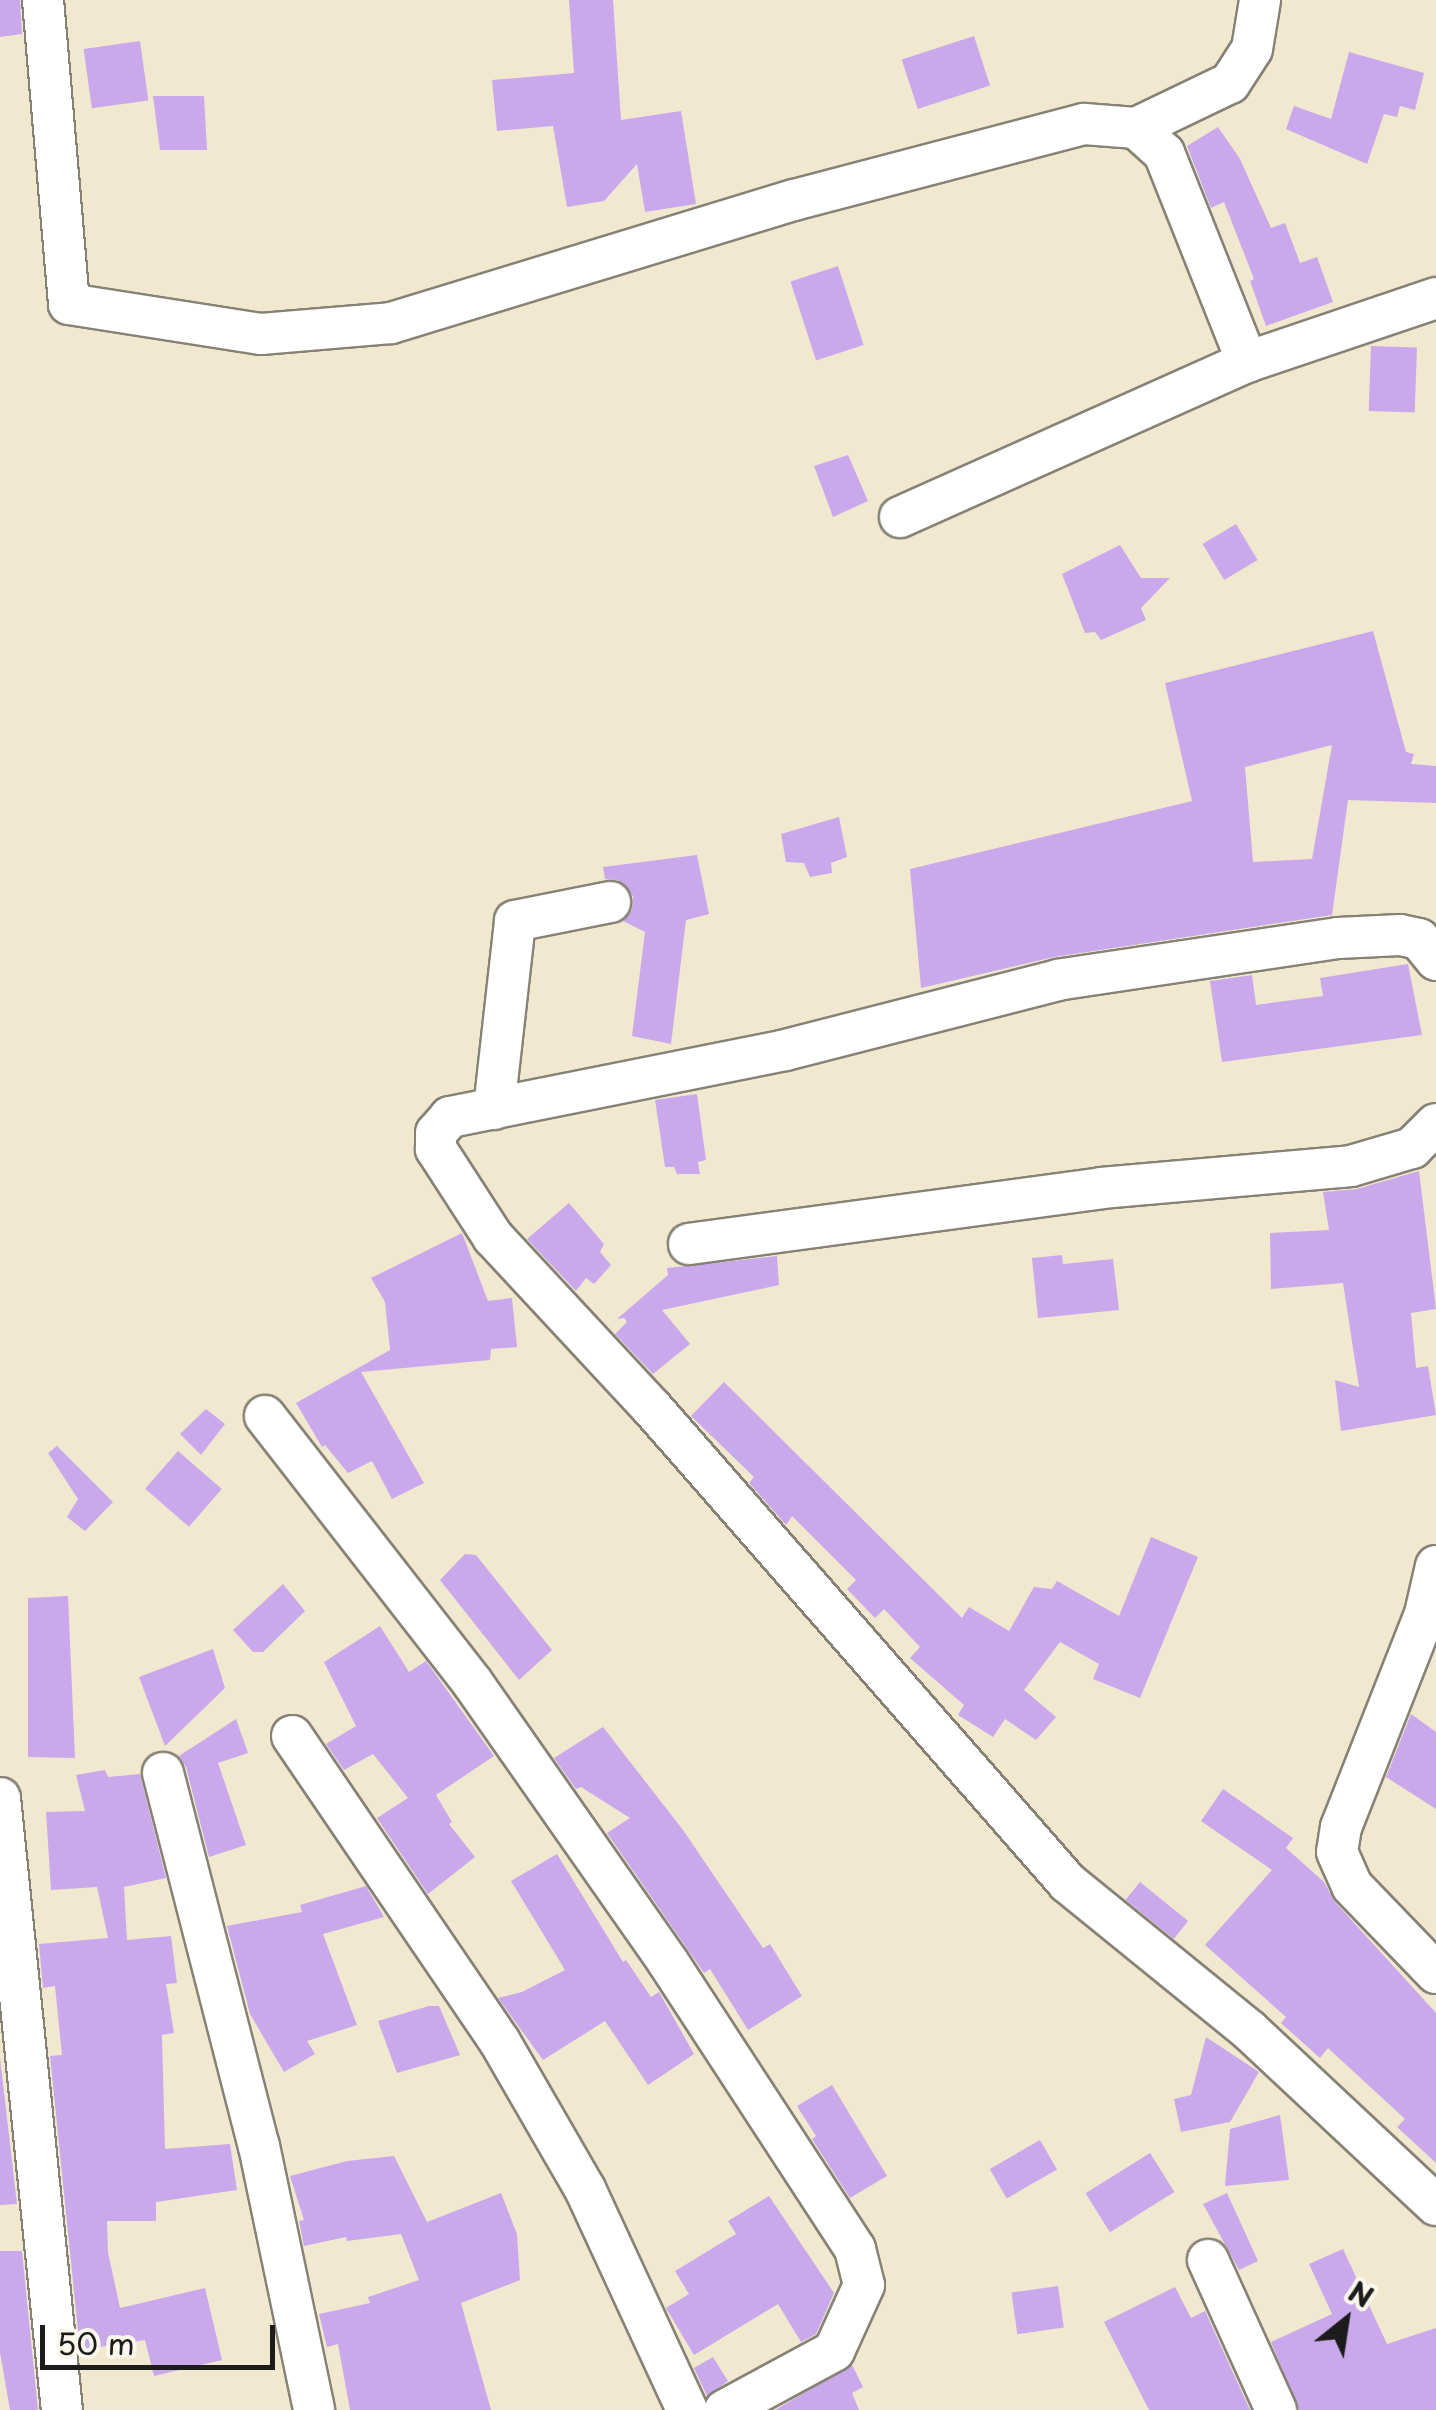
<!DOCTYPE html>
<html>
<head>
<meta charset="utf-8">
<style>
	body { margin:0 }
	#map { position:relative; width:1436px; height:2410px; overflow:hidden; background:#f0e9cf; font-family:"Playpen Sans",sans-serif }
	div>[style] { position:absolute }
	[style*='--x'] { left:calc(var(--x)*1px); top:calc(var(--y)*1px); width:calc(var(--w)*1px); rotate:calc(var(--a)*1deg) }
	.building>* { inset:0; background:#c9a9eb; transform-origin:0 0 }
	.roads { filter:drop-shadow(2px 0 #868276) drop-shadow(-2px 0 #868276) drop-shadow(0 2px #868276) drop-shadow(0 -2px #868276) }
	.minor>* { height:40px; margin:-20px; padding:0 20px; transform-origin:20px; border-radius:20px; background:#fff }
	span { translate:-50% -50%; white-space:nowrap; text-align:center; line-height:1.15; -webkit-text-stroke:8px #fbf7ec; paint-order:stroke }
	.north { position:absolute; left:1296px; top:2270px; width:100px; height:100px; -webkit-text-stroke:8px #fbf7ec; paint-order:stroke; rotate:30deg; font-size:28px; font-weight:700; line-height:40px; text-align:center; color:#1c1c1c }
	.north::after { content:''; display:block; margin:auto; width:35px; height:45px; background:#1c1c1c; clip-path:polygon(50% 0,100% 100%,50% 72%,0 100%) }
	.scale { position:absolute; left:40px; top:2325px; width:235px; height:45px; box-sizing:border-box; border:5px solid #1c1c1c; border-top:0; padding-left:12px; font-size:30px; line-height:35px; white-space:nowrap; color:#1c1c1c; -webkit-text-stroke:8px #fbf7ec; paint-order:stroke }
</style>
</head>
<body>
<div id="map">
	<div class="building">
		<div style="clip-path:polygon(0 0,20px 0,22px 34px,0 37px)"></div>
		<div style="clip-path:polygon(569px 0,613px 0,621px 120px,681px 111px,696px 204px,645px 212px,637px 164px,604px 201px,567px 207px,553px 126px,497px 131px,492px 80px,574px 73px)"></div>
		<div style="left:974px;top:36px;width:52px;height:76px;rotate:72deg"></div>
		<div style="left:140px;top:41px;width:60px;height:57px;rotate:82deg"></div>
		<div style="clip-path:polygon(1349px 52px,1424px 73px,1415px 110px,1400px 106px,1397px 117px,1384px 114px,1367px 164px,1286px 129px,1294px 106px,1331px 119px)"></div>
		<div style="clip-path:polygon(153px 96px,204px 96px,207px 150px,160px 150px)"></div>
		<div style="clip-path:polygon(1218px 127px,1240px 159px,1271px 228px,1285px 223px,1300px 263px,1317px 257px,1333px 302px,1266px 326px,1250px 281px,1254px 279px,1224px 202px,1211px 208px,1187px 146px)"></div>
		<div style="left:838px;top:266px;width:83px;height:50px;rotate:72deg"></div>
		<div style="left:1371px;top:346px;width:46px;height:65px;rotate:2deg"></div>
		<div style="clip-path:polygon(848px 455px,868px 501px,833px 517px,814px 466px)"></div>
		<div style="left:1236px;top:524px;width:42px;height:39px;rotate:59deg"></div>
		<div style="clip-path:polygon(1120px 545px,1141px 578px,1170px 578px,1141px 608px,1146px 620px,1101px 640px,1095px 632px,1085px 633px,1062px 574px)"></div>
		<div style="clip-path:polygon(evenodd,1373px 631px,1406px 752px,1414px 754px,1411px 764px,1436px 766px,1436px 803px,1348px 800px,1332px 915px,1054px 957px,921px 988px,910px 869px,1192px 801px,1165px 683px,1373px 631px,1332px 745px,1312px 859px,1253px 862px,1245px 767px,1332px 745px)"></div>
		<div style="clip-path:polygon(839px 817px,847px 857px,831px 863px,832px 873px,810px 877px,804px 863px,786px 862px,781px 834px)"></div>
		<div style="clip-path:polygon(697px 855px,709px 914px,686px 920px,671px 1044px,632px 1036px,645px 932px,623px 921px,632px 910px,633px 896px,618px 880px,605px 879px,603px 867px)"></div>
		<div style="clip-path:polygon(1408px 964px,1422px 1035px,1222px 1062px,1210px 981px,1252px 975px,1256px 1005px,1323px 996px,1320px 978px)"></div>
		<div style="clip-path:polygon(697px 1094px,706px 1160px,698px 1162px,700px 1174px,677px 1174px,674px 1167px,665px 1167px,655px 1100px)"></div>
		<div style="clip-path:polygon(1419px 1171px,1436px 1309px,1411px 1313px,1416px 1368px,1428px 1366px,1436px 1415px,1341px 1431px,1335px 1380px,1359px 1387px,1343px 1283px,1271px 1289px,1270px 1233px,1329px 1230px,1323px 1192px,1357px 1189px)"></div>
		<div style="clip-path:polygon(569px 1203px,604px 1244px,600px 1252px,611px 1265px,594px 1284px,586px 1278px,576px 1291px,527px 1239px)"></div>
		<div style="clip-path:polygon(462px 1233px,488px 1301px,512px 1298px,517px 1347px,491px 1349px,490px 1360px,361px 1372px,424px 1483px,392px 1499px,372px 1461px,348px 1473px,325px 1445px,322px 1447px,296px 1403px,390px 1350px,385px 1302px,371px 1278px)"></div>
		<div style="clip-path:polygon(1062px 1255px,1063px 1264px,1113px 1259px,1119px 1310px,1038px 1318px,1032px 1258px)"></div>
		<div style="clip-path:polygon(777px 1256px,779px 1285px,662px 1310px,690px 1344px,653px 1374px,615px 1334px,627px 1322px,624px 1318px,617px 1319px,668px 1275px,667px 1268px)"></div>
		<div style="clip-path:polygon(724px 1382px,962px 1618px,969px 1607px,1009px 1631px,1034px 1587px,1052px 1589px,1057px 1581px,1119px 1616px,1151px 1537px,1198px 1557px,1140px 1698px,1093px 1679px,1099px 1664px,1060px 1642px,1024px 1690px,1056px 1717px,1036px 1740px,1005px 1719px,993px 1737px,958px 1715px,964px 1705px,910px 1658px,920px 1647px,884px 1609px,875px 1618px,847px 1589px,856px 1580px,792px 1516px,786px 1525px,749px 1483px,754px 1477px,691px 1416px)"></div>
		<div style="clip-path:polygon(206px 1409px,225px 1424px,201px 1455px,180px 1434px)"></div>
		<div style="clip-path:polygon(57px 1446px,113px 1502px,85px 1531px,67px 1517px,78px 1499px,48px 1453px)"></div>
		<div style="left:178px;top:1451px;width:58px;height:50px;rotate:41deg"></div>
		<div style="clip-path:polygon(465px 1554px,476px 1555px,552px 1650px,519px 1680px,440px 1580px)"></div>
		<div style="clip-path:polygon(283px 1584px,305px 1611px,263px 1652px,253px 1652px,233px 1630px)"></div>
		<div style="clip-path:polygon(68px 1596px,75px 1758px,28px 1757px,28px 1598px)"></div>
		<div style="clip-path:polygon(380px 1626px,409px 1672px,426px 1661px,494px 1756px,436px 1795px,452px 1822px,449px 1824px,475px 1857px,428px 1894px,377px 1818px,408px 1798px,373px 1754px,344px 1770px,326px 1744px,356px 1726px,324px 1662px)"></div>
		<div style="clip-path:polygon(213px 1649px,225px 1688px,165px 1746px,139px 1677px)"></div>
		<div style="clip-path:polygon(1411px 1714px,1436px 1732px,1436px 1809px,1386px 1777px)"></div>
		<div style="clip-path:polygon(236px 1719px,248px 1753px,218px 1763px,246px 1845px,209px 1857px,186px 1767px,179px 1756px)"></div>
		<div style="clip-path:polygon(603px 1727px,683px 1830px,763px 1948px,770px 1944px,802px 1996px,748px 2030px,710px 1969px,704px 1973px,607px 1833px,630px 1818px,581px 1787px,576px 1789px,554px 1758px)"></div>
		<div style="clip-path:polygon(105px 1770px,108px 1777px,140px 1774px,166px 1878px,124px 1887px,127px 1940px,171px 1936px,177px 1983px,166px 1984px,174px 2033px,162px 2035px,165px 2149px,230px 2144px,237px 2190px,156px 2202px,156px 2221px,107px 2221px,108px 2252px,120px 2308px,205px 2288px,222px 2360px,154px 2376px,145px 2340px,80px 2350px,50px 2056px,62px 2055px,55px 1986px,43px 1988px,39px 1944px,108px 1938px,97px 1887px,51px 1890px,46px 1812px,85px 1811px,76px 1775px)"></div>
		<div style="clip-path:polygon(1223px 1789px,1293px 1838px,1286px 1848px,1324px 1882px,1335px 1902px,1436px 2013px,1436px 2163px,1397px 2127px,1405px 2119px,1328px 2048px,1320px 2058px,1281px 2023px,1286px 2017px,1205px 1945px,1272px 1870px,1201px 1821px)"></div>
		<div style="clip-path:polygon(557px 1854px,623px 1962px,626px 1960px,651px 1997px,659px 1992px,694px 2054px,648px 2085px,605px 2021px,543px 2060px,498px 1998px,522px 1992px,565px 1970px,511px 1881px)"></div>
		<div style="left:1140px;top:1882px;width:62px;height:23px;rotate:39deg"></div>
		<div style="clip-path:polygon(366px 1886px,384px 1917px,323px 1934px,357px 2025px,307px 2041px,315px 2054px,284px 2072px,250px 2014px,227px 1926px,302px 1912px,300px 1905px)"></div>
		<div style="clip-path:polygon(429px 2006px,439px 2006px,460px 2055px,397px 2073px,378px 2021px)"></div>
		<div style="clip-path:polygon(1206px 2037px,1259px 2072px,1230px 2122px,1181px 2132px,1174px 2099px,1191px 2095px)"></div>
		<div style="clip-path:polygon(0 2058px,17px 2204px,0 2205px)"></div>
		<div style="clip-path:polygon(832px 2085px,887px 2176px,850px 2198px,812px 2139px,816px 2136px,797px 2106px)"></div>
		<div style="clip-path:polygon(1280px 2115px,1289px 2180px,1225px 2186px,1230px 2129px)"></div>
		<div style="left:1040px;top:2140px;width:34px;height:58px;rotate:60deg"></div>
		<div style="left:1150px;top:2153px;width:46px;height:76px;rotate:58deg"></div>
		<div style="clip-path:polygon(394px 2156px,427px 2222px,501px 2193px,517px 2234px,520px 2280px,461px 2303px,491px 2410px,350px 2410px,338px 2344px,327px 2347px,319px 2314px,370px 2303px,368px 2297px,419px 2280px,401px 2234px,347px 2241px,346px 2237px,304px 2246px,299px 2221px,304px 2220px,290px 2176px,347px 2161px)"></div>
		<div style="clip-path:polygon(1227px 2193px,1258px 2261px,1239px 2270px,1203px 2204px)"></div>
		<div style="clip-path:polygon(769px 2196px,834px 2293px,816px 2334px,801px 2342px,778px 2304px,694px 2355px,666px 2308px,689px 2294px,675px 2271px,736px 2234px,728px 2221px)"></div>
		<div style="clip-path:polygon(1343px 2249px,1387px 2344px,1436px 2328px,1436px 2410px,1299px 2410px,1271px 2342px,1332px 2314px,1309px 2264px)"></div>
		<div style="clip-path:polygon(0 2251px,22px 2251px,38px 2410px,10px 2410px,0 2352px)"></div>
		<div style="left:1058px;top:2286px;width:42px;height:47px;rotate:82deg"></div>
		<div style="clip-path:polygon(1175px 2287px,1191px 2318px,1205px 2311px,1250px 2410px,1149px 2410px,1104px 2322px)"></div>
		<div style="clip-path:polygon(713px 2357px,728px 2381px,707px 2396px,694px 2368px)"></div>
		<div style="clip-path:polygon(852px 2365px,863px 2387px,852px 2393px,859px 2410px,775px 2410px)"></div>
	</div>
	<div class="roads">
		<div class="minor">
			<div style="--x:43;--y:0;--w:305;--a:85.1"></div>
			<div style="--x:69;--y:304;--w:194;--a:8.9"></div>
			<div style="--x:261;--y:334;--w:130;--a:-4.8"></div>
			<div style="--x:391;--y:323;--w:421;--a:-17"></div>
			<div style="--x:794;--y:200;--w:300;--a:-14.7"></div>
			<div style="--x:1084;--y:124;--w:52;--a:4.4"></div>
			<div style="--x:1136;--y:128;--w:38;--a:42"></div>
			<div style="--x:1164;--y:153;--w:225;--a:68.3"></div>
			<div style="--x:1136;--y:128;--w:104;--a:-25.6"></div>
			<div style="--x:1230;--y:83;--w:40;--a:-57.1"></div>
			<div style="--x:1252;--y:49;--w:50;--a:-80.7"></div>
			<div style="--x:900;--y:517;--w:380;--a:-24.1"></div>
			<div style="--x:1247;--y:362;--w:200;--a:-18.7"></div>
			<div style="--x:1436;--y:960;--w:27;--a:-129"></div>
			<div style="--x:1419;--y:939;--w:19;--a:-168"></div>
			<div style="--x:1400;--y:935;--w:62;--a:177.2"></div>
			<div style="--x:1338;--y:938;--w:283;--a:171.5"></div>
			<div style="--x:1058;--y:980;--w:281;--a:165.6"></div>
			<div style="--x:786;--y:1050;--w:343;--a:168.7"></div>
			<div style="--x:450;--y:1117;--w:21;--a:131"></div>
			<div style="--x:436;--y:1133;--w:16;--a:90"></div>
			<div style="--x:436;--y:1149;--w:105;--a:57.1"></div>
			<div style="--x:493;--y:1237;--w:233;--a:47.1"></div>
			<div style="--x:652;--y:1408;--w:631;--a:48.79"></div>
			<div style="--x:1068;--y:1883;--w:233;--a:39.1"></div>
			<div style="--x:1249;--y:2030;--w:256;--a:43.1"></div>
			<div style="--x:494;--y:1109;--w:189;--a:-83.6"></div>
			<div style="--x:515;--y:921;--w:97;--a:-11.3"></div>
			<div style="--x:689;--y:1244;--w:416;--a:-7.7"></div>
			<div style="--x:1101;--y:1188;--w:251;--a:-5"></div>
			<div style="--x:1351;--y:1166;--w:64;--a:-16.4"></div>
			<div style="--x:1412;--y:1148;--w:34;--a:-45"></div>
			<div style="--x:265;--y:1416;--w:337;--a:52.1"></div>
			<div style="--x:472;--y:1682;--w:342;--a:55"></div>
			<div style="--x:668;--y:1962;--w:343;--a:56.9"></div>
			<div style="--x:855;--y:2249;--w:37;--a:76"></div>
			<div style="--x:864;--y:2285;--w:72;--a:114.4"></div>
			<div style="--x:834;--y:2351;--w:124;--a:151.6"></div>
			<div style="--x:1436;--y:1566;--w:49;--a:102.9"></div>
			<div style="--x:1425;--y:1614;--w:229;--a:111.5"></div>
			<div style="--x:1341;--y:1827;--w:25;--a:99"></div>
			<div style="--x:1337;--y:1852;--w:37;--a:66"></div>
			<div style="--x:1352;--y:1886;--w:121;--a:46"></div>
			<div style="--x:292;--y:1736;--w:370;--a:55.8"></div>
			<div style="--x:500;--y:2042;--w:170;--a:60"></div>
			<div style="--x:585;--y:2189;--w:243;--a:65.2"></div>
			<div style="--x:163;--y:1773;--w:385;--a:75.6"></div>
			<div style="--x:259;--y:2146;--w:270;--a:78.2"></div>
			<div style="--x:0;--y:1798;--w:615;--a:84.22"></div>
			<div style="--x:1208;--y:2260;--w:165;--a:65.6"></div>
		</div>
	</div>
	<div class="north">N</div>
	<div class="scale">50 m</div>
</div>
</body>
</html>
